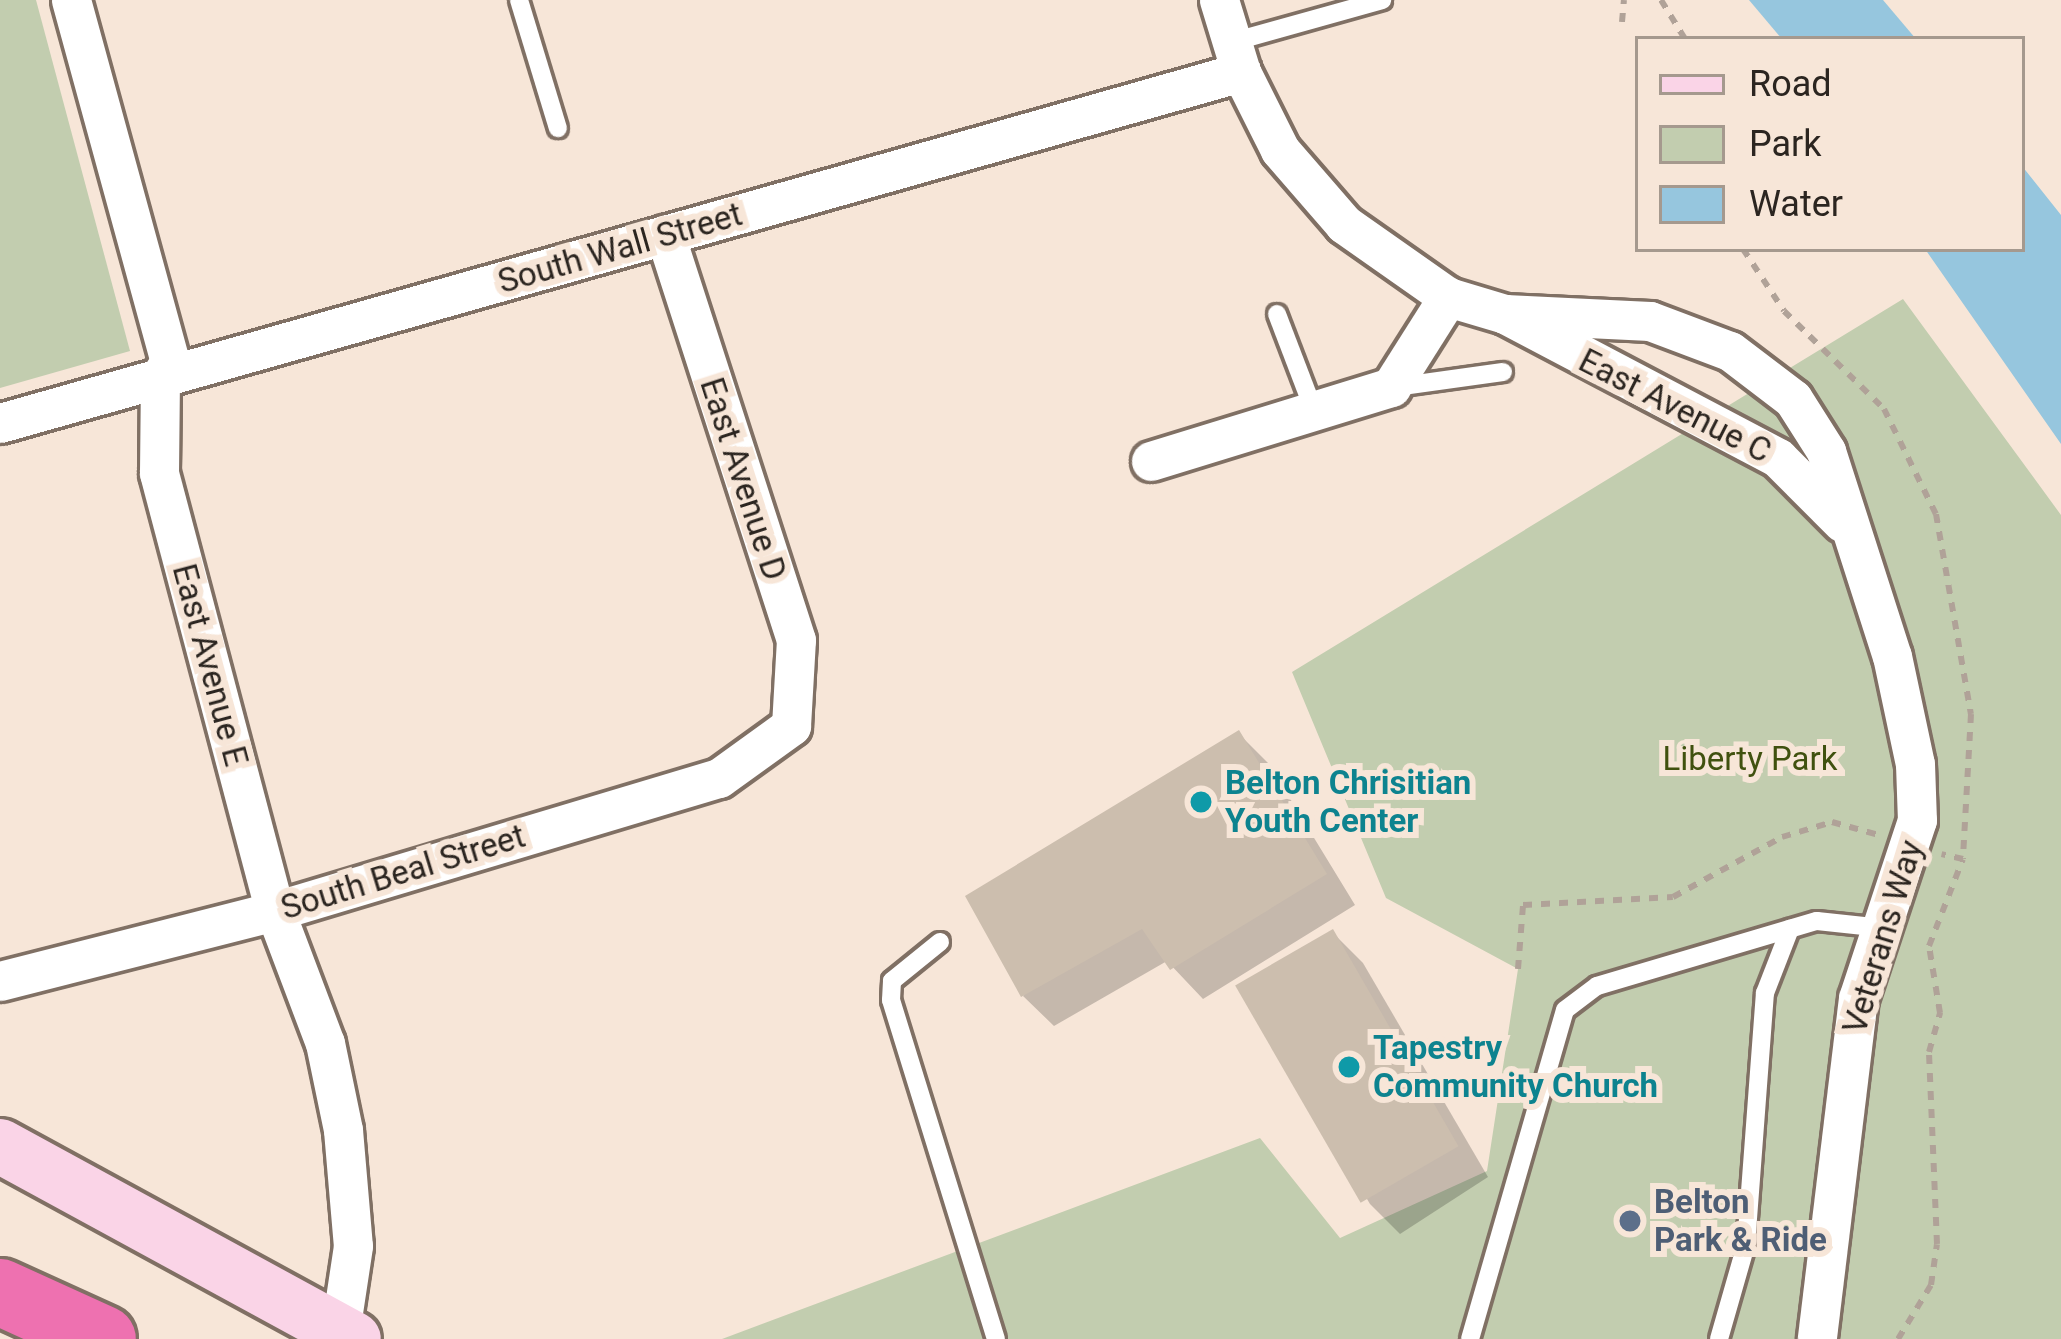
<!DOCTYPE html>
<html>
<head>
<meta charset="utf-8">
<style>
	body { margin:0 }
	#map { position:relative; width:2061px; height:1339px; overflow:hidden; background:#f7e6d8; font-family:Roboto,sans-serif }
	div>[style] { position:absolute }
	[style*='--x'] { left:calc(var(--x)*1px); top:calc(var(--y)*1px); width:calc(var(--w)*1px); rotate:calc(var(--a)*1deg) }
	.green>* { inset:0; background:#c2cdaf }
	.water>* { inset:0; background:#96c6de }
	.shadow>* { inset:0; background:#0003 }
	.building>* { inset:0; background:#ccbeae; transform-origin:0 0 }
	.path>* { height:6px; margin-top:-3px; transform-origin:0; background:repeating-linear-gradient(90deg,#b0a298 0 9px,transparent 0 18px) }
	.roads { filter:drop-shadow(3px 0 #807064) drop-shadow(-3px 0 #807064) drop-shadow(0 3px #807064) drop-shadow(0 -3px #807064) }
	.service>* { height:18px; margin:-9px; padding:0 9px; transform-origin:9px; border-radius:9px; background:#fff }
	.minor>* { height:39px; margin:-19.5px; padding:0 19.5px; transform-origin:19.5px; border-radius:19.5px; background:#fff }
	.secondary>* { height:54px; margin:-27px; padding:0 27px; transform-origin:27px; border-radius:27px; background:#fad4e7 }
	.motorway>* { height:66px; margin:-33px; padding:0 33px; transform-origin:33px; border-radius:33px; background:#ee71b0 }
	.dots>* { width:33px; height:33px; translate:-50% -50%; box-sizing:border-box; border:6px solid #f7e6d8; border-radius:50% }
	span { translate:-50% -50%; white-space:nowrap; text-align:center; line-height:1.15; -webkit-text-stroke:12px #f7e6d8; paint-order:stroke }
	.street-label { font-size:33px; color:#2b2520 }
	.park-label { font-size:33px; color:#40510f }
	.culture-label { font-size:33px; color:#0d838f; font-weight:700 }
	.left { translate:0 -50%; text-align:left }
	.service-label { font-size:33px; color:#4e5e75; font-weight:700 }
	.legend { position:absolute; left:1635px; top:36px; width:390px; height:216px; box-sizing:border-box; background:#f7e6d8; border:3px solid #a5998e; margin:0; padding:15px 21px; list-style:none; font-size:36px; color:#2b2520 }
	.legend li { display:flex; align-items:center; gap:24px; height:60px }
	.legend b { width:60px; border:3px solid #a5998e }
</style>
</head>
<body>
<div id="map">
	<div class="green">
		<div style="clip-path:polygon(0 0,36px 0,130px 351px,0 388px)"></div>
		<div style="clip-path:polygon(1903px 299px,2061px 515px,2061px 1339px,722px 1339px,1260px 1138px,1340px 1238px,1487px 1171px,1518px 969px,1386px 898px,1292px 672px)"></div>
	</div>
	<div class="water">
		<div style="clip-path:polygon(1749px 0,1883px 0,1916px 39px,1782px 39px)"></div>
		<div style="clip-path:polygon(2022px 166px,2061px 215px,2061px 444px,1925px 249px,2022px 249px)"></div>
	</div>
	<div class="shadow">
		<div style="clip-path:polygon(1239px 734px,1269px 764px,1355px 905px,1203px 999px,1167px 961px,1054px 1026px,1023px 996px)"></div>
		<div style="clip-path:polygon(1333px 933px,1363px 963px,1488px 1177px,1400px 1234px,1370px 1204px,1241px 989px)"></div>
	</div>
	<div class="building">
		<div style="clip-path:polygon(1239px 730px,1327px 874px,1170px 970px,1142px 929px,1021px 997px,965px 896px)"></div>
		<div style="left:1333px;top:929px;width:251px;height:113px;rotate:60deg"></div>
	</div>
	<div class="path">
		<div style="--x:1661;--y:0;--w:46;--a:58.4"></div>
		<div style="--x:1622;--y:22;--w:22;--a:-85"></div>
		<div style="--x:1743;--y:249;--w:74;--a:56.5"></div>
		<div style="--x:1784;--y:311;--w:140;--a:44.4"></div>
		<div style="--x:1884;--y:409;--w:117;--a:63.7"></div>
		<div style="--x:1936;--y:514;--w:203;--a:80.1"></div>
		<div style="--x:1971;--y:714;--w:145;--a:93.2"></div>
		<div style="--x:1963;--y:859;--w:22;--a:-167"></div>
		<div style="--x:1518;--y:969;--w:64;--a:-85.5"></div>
		<div style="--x:1523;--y:905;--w:150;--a:-3.1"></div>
		<div style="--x:1673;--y:897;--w:124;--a:-28.8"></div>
		<div style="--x:1782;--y:837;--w:52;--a:-16.7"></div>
		<div style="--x:1832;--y:822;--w:49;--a:15.5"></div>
		<div style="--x:1898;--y:1339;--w:63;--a:-58.6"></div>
		<div style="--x:1931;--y:1285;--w:41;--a:-81.7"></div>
		<div style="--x:1937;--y:1244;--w:192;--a:-92.4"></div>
		<div style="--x:1929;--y:1052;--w:41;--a:-74.2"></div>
		<div style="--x:1940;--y:1013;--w:68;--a:-99.3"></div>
		<div style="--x:1929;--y:946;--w:93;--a:-68.7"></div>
	</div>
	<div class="roads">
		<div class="service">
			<div style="--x:519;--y:0;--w:134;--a:73.1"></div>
			<div style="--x:1232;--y:42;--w:156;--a:-15.6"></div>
			<div style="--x:1277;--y:314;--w:104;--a:69.1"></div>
			<div style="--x:1395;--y:387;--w:109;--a:-7.9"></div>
			<div style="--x:940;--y:942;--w:62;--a:140.9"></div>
			<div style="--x:892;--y:981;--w:19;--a:93"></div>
			<div style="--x:891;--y:1000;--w:355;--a:72.8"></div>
			<div style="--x:1470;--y:1339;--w:342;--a:-73.9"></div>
			<div style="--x:1565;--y:1010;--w:40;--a:-37"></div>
			<div style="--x:1597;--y:986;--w:229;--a:-16.5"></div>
			<div style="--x:1817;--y:921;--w:66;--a:6.1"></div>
			<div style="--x:1719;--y:1339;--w:98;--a:-74"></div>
			<div style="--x:1746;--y:1245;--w:253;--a:-85.7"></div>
			<div style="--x:1765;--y:993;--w:69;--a:-68.7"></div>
		</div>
		<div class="minor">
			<div style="--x:71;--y:0;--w:374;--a:74.7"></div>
			<div style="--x:170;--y:361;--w:19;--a:122"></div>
			<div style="--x:160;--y:377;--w:96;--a:90.6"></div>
			<div style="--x:159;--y:473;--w:453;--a:75.2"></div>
			<div style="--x:275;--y:911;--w:141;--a:69.3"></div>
			<div style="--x:325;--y:1043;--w:89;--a:78.3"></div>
			<div style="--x:343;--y:1130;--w:116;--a:85.1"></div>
			<div style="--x:353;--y:1246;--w:87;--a:98.6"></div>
			<div style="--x:1219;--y:0;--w:75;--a:73"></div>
			<div style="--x:1241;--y:72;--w:87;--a:63.4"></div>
			<div style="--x:1280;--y:150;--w:98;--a:49.1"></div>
			<div style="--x:1344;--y:224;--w:127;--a:35.1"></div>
			<div style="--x:1448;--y:297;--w:59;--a:16.6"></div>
			<div style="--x:1505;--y:314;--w:309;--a:27.8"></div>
			<div style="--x:1778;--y:458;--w:91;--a:45"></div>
			<div style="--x:1505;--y:314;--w:145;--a:2.8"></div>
			<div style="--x:1650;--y:321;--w:85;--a:20.6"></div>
			<div style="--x:1730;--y:351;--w:79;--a:37.3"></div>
			<div style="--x:1793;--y:399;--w:62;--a:57.6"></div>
			<div style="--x:1826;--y:451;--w:215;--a:72.2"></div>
			<div style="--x:1892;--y:656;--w:110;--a:78"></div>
			<div style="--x:1915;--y:764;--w:56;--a:88"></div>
			<div style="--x:1917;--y:820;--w:188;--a:108.3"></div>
			<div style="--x:1858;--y:998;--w:343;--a:96.9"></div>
			<div style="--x:0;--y:423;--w:1290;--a:-15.79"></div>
			<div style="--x:1151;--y:461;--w:251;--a:-17.1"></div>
			<div style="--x:1391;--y:387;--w:107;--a:-57.7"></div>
			<div style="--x:0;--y:981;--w:284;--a:-14.3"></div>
			<div style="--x:275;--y:911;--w:463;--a:-16.7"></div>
			<div style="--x:719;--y:778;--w:89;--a:-35.8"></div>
			<div style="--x:791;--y:726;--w:86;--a:-86.7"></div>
			<div style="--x:796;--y:640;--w:426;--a:-107.9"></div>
		</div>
		<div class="secondary">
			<div style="--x:0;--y:1146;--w:403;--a:28.6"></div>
		</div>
		<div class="motorway">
			<div style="--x:0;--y:1292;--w:113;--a:24.5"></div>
		</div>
	</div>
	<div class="dots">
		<div style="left:1201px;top:802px;background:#0f9aa8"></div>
		<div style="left:1349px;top:1067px;background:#0f9aa8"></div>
		<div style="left:1630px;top:1221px;background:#5c6f8a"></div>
	</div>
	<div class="street-label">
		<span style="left:620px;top:248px;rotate:-16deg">South Wall Street</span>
		<span style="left:1675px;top:406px;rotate:27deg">East Avenue C</span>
		<span style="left:743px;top:479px;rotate:72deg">East Avenue D</span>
		<span style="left:210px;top:665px;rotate:75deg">East Avenue E</span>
		<span style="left:403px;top:872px;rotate:-17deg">South Beal Street</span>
		<span style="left:1883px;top:937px;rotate:-73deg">Veterans Way</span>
	</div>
	<div class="park-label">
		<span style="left:1750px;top:759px">Liberty Park</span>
	</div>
	<div class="culture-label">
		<span class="left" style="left:1225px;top:802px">Belton Chrisitian<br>Youth Center</span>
		<span class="left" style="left:1373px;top:1067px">Tapestry<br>Community Church</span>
	</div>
	<div class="service-label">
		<span class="left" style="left:1654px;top:1221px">Belton<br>Park &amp; Ride</span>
	</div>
	<ul class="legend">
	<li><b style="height:15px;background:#fad4e7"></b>Road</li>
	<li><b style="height:33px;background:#c2cdaf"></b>Park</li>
	<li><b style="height:33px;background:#96c6de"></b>Water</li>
	</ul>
</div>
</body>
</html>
